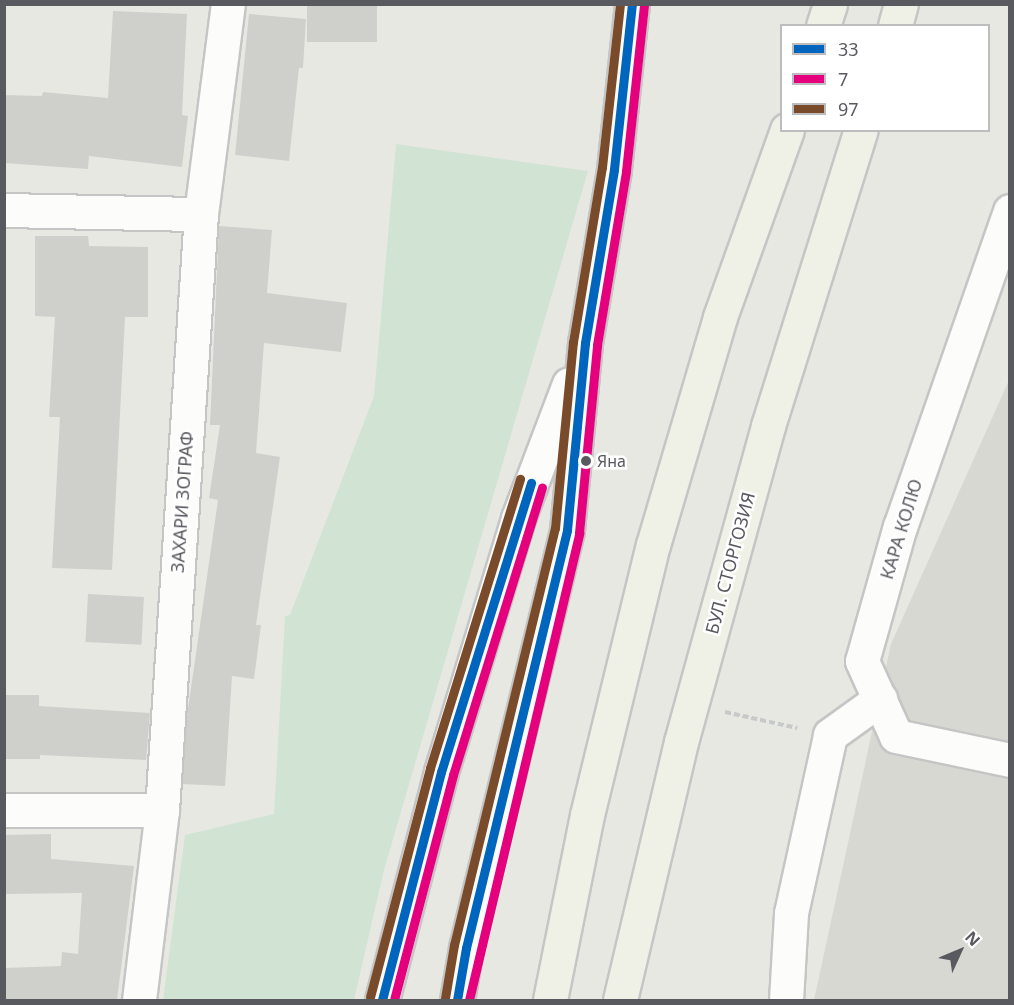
<!DOCTYPE html>
<html>
<head>
<meta charset="utf-8">
<style>
	body { margin:0 }
	#map { position:relative; width:1014px; height:1005px; overflow:hidden; background:#e8e8e3; font-family:"Noto Sans",sans-serif }
	div>[style] { position:absolute }
	[style*='--x'] { left:calc(var(--x)*1px); top:calc(var(--y)*1px); width:calc(var(--w)*1px); rotate:calc(var(--a)*1deg) }
	.industrial>* { inset:0; background:#d8d8d3 }
	.green>* { inset:0; background:#d1e4d4 }
	.building>* { inset:0; background:#cfcfcc; transform-origin:0 0 }
	.path>* { height:4px; margin-top:-2px; transform-origin:0; background:repeating-linear-gradient(90deg,#c7cac9 0 6px,transparent 0 9px) }
	.roads { filter:drop-shadow(2px 0 #c5c5c5) drop-shadow(-2px 0 #c5c5c5) drop-shadow(0 2px #c5c5c5) drop-shadow(0 -2px #c5c5c5) }
	.minor>* { height:33px; margin:-16.5px; padding:0 16.5px; transform-origin:16.5px; border-radius:16.5px; background:#fcfcfb }
	.major>* { height:33px; margin:-16.5px; padding:0 16.5px; transform-origin:16.5px; border-radius:16.5px; background:#eff0e6 }
	.bus-1>* { height:9px; margin:-4.5px; padding:0 4.5px; transform-origin:4.5px; border-radius:4.5px; background:#0065bd }
	.bus-2>* { height:9px; margin:-4.5px; padding:0 4.5px; transform-origin:4.5px; border-radius:4.5px; background:#e5007d }
	.bus-3>* { height:9px; margin:-4.5px; padding:0 4.5px; transform-origin:4.5px; border-radius:4.5px; background:#7a4b2a }
	.dots>* { width:16px; height:16px; translate:-50% -50%; box-sizing:border-box; border:3px solid #fff; border-radius:50% }
	span { translate:-50% -50%; white-space:nowrap; text-align:center; line-height:1.15; -webkit-text-stroke:5px #fff; paint-order:stroke }
	.bus-label { font-size:16px; color:#595a60 }
	.left { translate:0 -50%; text-align:left }
	.street-label { font-size:18px; color:#595a60 }
	.frame { position:absolute; inset:0; border:6px solid #595a60; pointer-events:none }
	.legend { position:absolute; left:780px; top:24px; width:210px; height:108px; box-sizing:border-box; background:#fff; border:2px solid #bdbdbf; margin:0; padding:8px 10px; list-style:none; font-size:18px; color:#595a60 }
	.legend li { display:flex; align-items:center; gap:12px; height:30px }
	.legend b { width:30px; border:2px solid #bdbdbf }
	.north { position:absolute; left:930px; top:921px; width:60px; height:60px; -webkit-text-stroke:4px #fff; paint-order:stroke; rotate:46deg; font-size:16px; font-weight:700; line-height:24px; text-align:center; color:#595a60 }
	.north::after { content:''; display:block; margin:auto; width:21px; height:27px; background:#595a60; clip-path:polygon(50% 0,100% 100%,50% 72%,0 100%) }
</style>
</head>
<body>
<div id="map">
	<div class="industrial">
		<div style="clip-path:polygon(1009px 380px,1009px 1000px,814px 1000px,891px 644px)"></div>
	</div>
	<div class="green">
		<div style="clip-path:polygon(396px 144px,588px 171px,384px 870px,354px 1000px,163px 1000px,185px 835px,274px 814px,285px 616px,290px 615px,374px 396px)"></div>
	</div>
	<div class="building">
		<div style="left:307px;top:4px;width:70px;height:38px"></div>
		<div style="clip-path:polygon(113px 11px,187px 14px,182px 115px,188px 116px,182px 167px,89px 156px,88px 169px,4px 163px,4px 95px,42px 96px,43px 92px,108px 98px)"></div>
		<div style="clip-path:polygon(249px 14px,306px 19px,303px 68px,299px 68px,289px 161px,235px 155px)"></div>
		<div style="clip-path:polygon(219px 226px,272px 230px,267px 293px,347px 303px,341px 352px,264px 343px,256px 453px,280px 457px,256px 625px,261px 625px,254px 679px,232px 676px,225px 786px,182px 784px,187px 716px,218px 500px,209px 498px,220px 425px,210px 425px)"></div>
		<div style="clip-path:polygon(35px 236px,88px 236px,89px 246px,148px 247px,148px 317px,125px 317px,112px 570px,52px 568px,60px 417px,49px 417px,55px 317px,35px 316px)"></div>
		<div style="left:88px;top:594px;width:56px;height:48px;rotate:3deg"></div>
		<div style="clip-path:polygon(4px 695px,39px 695px,39px 706px,150px 713px,146px 760px,40px 755px,40px 759px,4px 759px)"></div>
		<div style="clip-path:polygon(51px 834px,51px 859px,134px 866px,117px 1000px,4px 1000px,4px 968px,61px 966px,62px 952px,78px 954px,82px 893px,4px 894px,4px 835px)"></div>
	</div>
	<div class="path">
		<div style="--x:725;--y:712;--w:74;--a:12.5"></div>
	</div>
	<div class="roads">
		<div class="minor">
			<div style="--x:4;--y:210;--w:197;--a:1.2"></div>
			<div style="--x:1010;--y:211;--w:334;--a:109.2"></div>
			<div style="--x:900;--y:526;--w:140;--a:105.7"></div>
			<div style="--x:862;--y:661;--w:82;--a:65.6"></div>
			<div style="--x:896;--y:736;--w:116;--a:11.9"></div>
			<div style="--x:4;--y:810;--w:158;--a:0"></div>
			<div style="--x:139;--y:1000;--w:191;--a:-83.1"></div>
			<div style="--x:162;--y:810;--w:597;--a:-86.26"></div>
			<div style="--x:201;--y:214;--w:212;--a:-82.7"></div>
			<div style="--x:382;--y:1000;--w:236;--a:-75.5"></div>
			<div style="--x:441;--y:772;--w:265;--a:-73.1"></div>
			<div style="--x:518;--y:518;--w:143;--a:-69.2"></div>
			<div style="--x:457;--y:1000;--w:53;--a:-80.2"></div>
			<div style="--x:466;--y:948;--w:430;--a:-76.4"></div>
			<div style="--x:567;--y:530;--w:188;--a:-84.5"></div>
			<div style="--x:585;--y:343;--w:176;--a:-80.5"></div>
			<div style="--x:614;--y:169;--w:166;--a:-83.8"></div>
			<div style="--x:786;--y:1000;--w:87;--a:-86.7"></div>
			<div style="--x:791;--y:913;--w:182;--a:-77.6"></div>
			<div style="--x:830;--y:735;--w:62;--a:-35.8"></div>
		</div>
		<div class="major">
			<div style="--x:823;--y:26;--w:23;--a:-72"></div>
			<div style="--x:895;--y:26;--w:23;--a:-75"></div>
			<div style="--x:550;--y:1000;--w:189;--a:-78.7"></div>
			<div style="--x:587;--y:815;--w:278;--a:-76.3"></div>
			<div style="--x:653;--y:545;--w:238;--a:-73.6"></div>
			<div style="--x:720;--y:317;--w:199;--a:-70.3"></div>
			<div style="--x:620;--y:1000;--w:265;--a:-76.7"></div>
			<div style="--x:681;--y:742;--w:328;--a:-74.6"></div>
			<div style="--x:768;--y:426;--w:310;--a:-72.6"></div>
		</div>
	</div>
	<div class="bus-1">
		<div style="--x:382;--y:1000;--w:236;--a:-75.5"></div>
		<div style="--x:441;--y:772;--w:303;--a:-72.7"></div>
		<div style="--x:457;--y:1000;--w:53;--a:-80.2"></div>
		<div style="--x:466;--y:948;--w:430;--a:-76.4"></div>
		<div style="--x:567;--y:530;--w:188;--a:-84.5"></div>
		<div style="--x:585;--y:343;--w:176;--a:-80.5"></div>
		<div style="--x:614;--y:169;--w:166;--a:-83.8"></div>
	</div>
	<div class="bus-2">
		<div style="--x:394;--y:1000;--w:233;--a:-75.3"></div>
		<div style="--x:453;--y:775;--w:301;--a:-72.8"></div>
		<div style="--x:469;--y:1000;--w:480;--a:-76.7"></div>
		<div style="--x:579;--y:533;--w:189;--a:-84.5"></div>
		<div style="--x:597;--y:345;--w:176;--a:-80.5"></div>
		<div style="--x:626;--y:171;--w:167;--a:-83.8"></div>
	</div>
	<div class="bus-3">
		<div style="--x:370;--y:997;--w:237;--a:-75.3"></div>
		<div style="--x:430;--y:768;--w:303;--a:-72.7"></div>
		<div style="--x:445;--y:998;--w:54;--a:-80.4"></div>
		<div style="--x:454;--y:945;--w:429;--a:-76.4"></div>
		<div style="--x:555;--y:528;--w:187;--a:-84.5"></div>
		<div style="--x:573;--y:342;--w:177;--a:-80.6"></div>
		<div style="--x:602;--y:167;--w:164;--a:-83.7"></div>
	</div>
	<div class="dots">
		<div style="left:586px;top:461px;background:#595a60"></div>
	</div>
	<div class="bus-label">
		<span class="left" style="left:597px;top:461px">Яна</span>
	</div>
	<div class="street-label">
		<span style="left:182px;top:502px;rotate:-86deg">ЗАХАРИ ЗОГРАФ</span>
		<span style="left:901px;top:529px;rotate:-73deg">КАРА КОЛЮ</span>
		<span style="left:730px;top:563px;rotate:-75deg">БУЛ. СТОРГОЗИЯ</span>
	</div>
	<div class="frame"></div>
	<ul class="legend">
	<li><b style="height:8px;background:#0065bd"></b>33</li>
	<li><b style="height:8px;background:#e5007d"></b>7</li>
	<li><b style="height:8px;background:#7a4b2a"></b>97</li>
	</ul>
	<div class="north">N</div>
</div>
</body>
</html>
